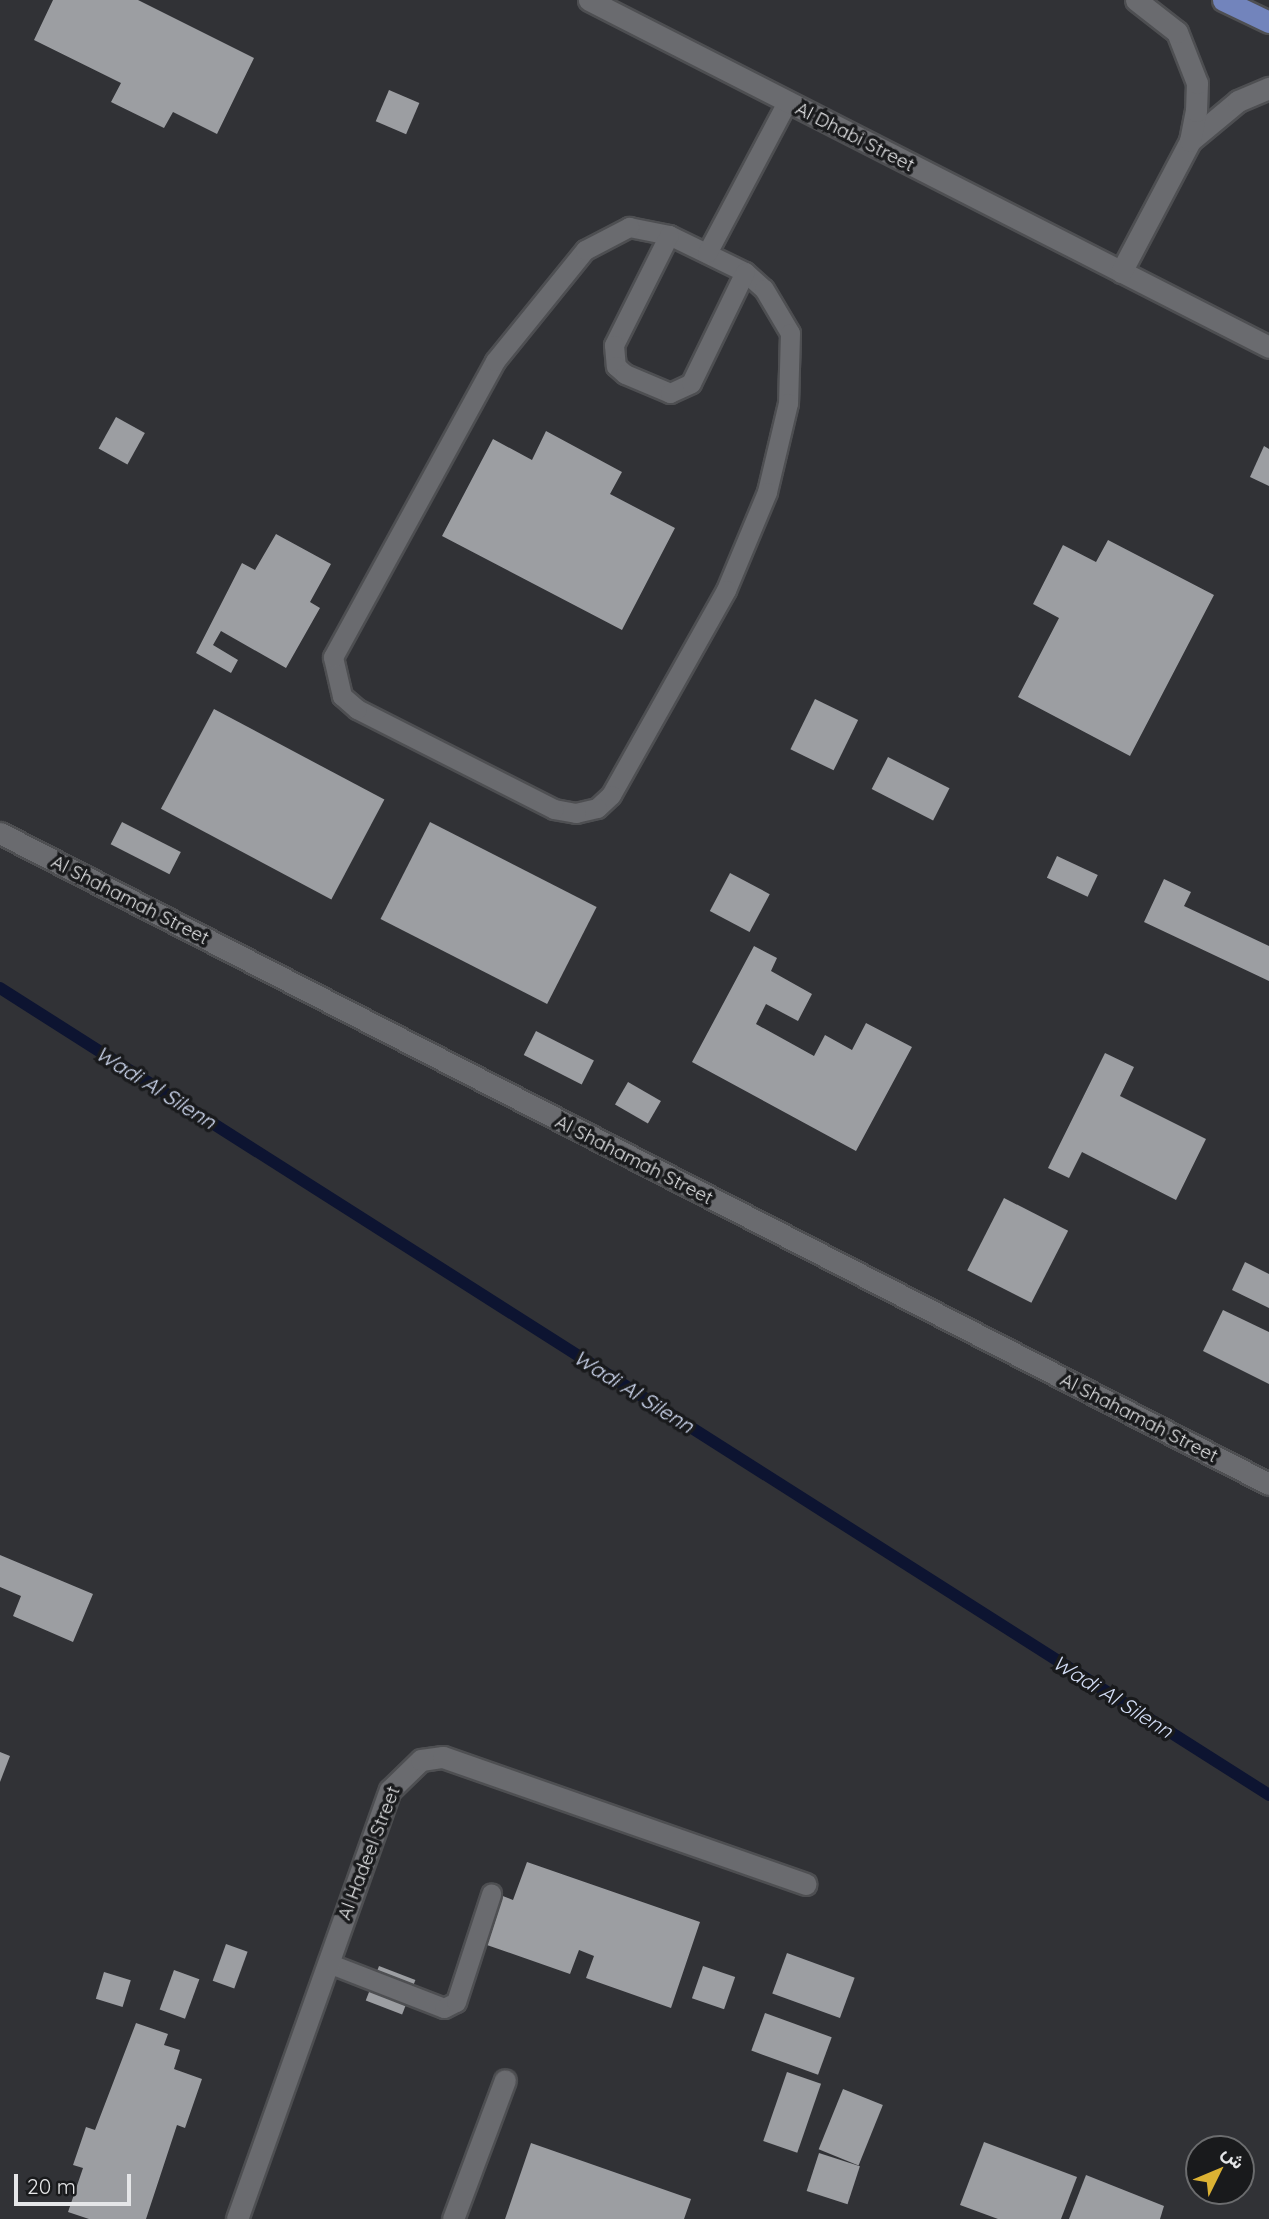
<!DOCTYPE html>
<html>
<head>
<meta charset="utf-8">
<style>
	body { margin:0 }
	#map { position:relative; width:1269px; height:2219px; overflow:hidden; background:#313236; font-family:Quicksand,Vazirmatn,sans-serif }
	div>[style] { position:absolute }
	[style*='--x'] { left:calc(var(--x)*1px); top:calc(var(--y)*1px); width:calc(var(--w)*1px); rotate:calc(var(--a)*1deg) }
	.stream>* { height:12px; margin:-6px; padding:0 6px; transform-origin:6px; border-radius:6px; background:#0d1431 }
	.building>* { inset:0; background:#9c9ea2; transform-origin:0 0 }
	.roads { filter:drop-shadow(2px 0 #4e4f52) drop-shadow(-2px 0 #4e4f52) drop-shadow(0 2px #4e4f52) drop-shadow(0 -2px #4e4f52) }
	.service>* { height:19px; margin:-9.5px; padding:0 9.5px; transform-origin:9.5px; border-radius:9.5px; background:#6a6b6f }
	.minor>* { height:21px; margin:-10.5px; padding:0 10.5px; transform-origin:10.5px; border-radius:10.5px; background:#6a6b6f }
	.primary>* { height:21px; margin:-10.5px; padding:0 10.5px; transform-origin:10.5px; border-radius:10.5px; background:#7284bc }
	span { translate:-50% -50%; white-space:nowrap; text-align:center; line-height:1.15; -webkit-text-stroke:7px #191a1c; paint-order:stroke }
	.street-label { font-size:19px; color:#e5e6e8 }
	.water-label { font-size:21px; color:#d3ddf5; font-style:italic }
	.north { position:absolute; left:1185px; top:2135px; width:70px; height:70px; box-sizing:border-box; background:#191a1c; border:2px solid #6b6c6e; border-radius:50%; rotate:47deg; font-size:19px; font-weight:700; line-height:28px; text-align:center; color:#e5e6e8 }
	.north::after { content:''; display:block; margin:auto; width:24px; height:32px; background:#dcb233; clip-path:polygon(50% 0,100% 100%,50% 72%,0 100%) }
	.scale { position:absolute; left:14px; top:2174px; width:117px; height:32px; box-sizing:border-box; border:4px solid #e5e6e8; border-top:0; padding-left:9px; font-size:21px; line-height:24px; white-space:nowrap; color:#e5e6e8; -webkit-text-stroke:5px #191a1c; paint-order:stroke }
</style>
</head>
<body>
<div id="map">
	<div class="stream">
		<div style="--x:0;--y:988;--w:1504;--a:32.45"></div>
	</div>
	<div class="building">
		<div style="clip-path:polygon(53px 0,138px 0,254px 58px,217px 134px,173px 112px,164px 128px,111px 102px,121px 83px,34px 40px)"></div>
		<div style="left:389px;top:90px;width:33px;height:34px;rotate:23deg"></div>
		<div style="left:116px;top:417px;width:33px;height:36px;rotate:29deg"></div>
		<div style="clip-path:polygon(546px 431px,622px 472px,610px 494px,675px 528px,622px 630px,442px 536px,493px 439px,532px 460px)"></div>
		<div style="clip-path:polygon(1264px 446px,1269px 449px,1269px 486px,1250px 477px)"></div>
		<div style="clip-path:polygon(276px 534px,331px 564px,310px 602px,320px 608px,286px 668px,221px 631px,213px 645px,238px 660px,231px 673px,196px 653px,242px 563px,255px 570px)"></div>
		<div style="clip-path:polygon(1108px 540px,1214px 595px,1130px 756px,1018px 697px,1059px 618px,1033px 604px,1063px 545px,1096px 562px)"></div>
		<div style="left:815px;top:699px;width:48px;height:56px;rotate:26deg"></div>
		<div style="left:214px;top:709px;width:193px;height:113px;rotate:28deg"></div>
		<div style="left:888px;top:757px;width:69px;height:36px;rotate:27deg"></div>
		<div style="left:122px;top:822px;width:66px;height:25px;rotate:27deg"></div>
		<div style="left:430px;top:822px;width:187px;height:109px;rotate:27deg"></div>
		<div style="left:1057px;top:856px;width:45px;height:24px;rotate:25deg"></div>
		<div style="left:730px;top:873px;width:45px;height:43px;rotate:28deg"></div>
		<div style="clip-path:polygon(1164px 879px,1191px 892px,1184px 906px,1269px 946px,1269px 981px,1144px 922px)"></div>
		<div style="clip-path:polygon(754px 946px,777px 958px,771px 971px,812px 994px,798px 1021px,766px 1004px,756px 1024px,814px 1056px,825px 1035px,852px 1050px,866px 1023px,912px 1047px,856px 1151px,692px 1062px)"></div>
		<div style="left:536px;top:1031px;width:65px;height:27px;rotate:27deg"></div>
		<div style="clip-path:polygon(1105px 1053px,1134px 1067px,1120px 1096px,1206px 1139px,1176px 1200px,1082px 1152px,1069px 1178px,1048px 1168px)"></div>
		<div style="left:628px;top:1082px;width:38px;height:26px;rotate:30deg"></div>
		<div style="left:1004px;top:1198px;width:72px;height:81px;rotate:27deg"></div>
		<div style="clip-path:polygon(1245px 1262px,1269px 1274px,1269px 1308px,1232px 1290px)"></div>
		<div style="clip-path:polygon(1223px 1310px,1269px 1332px,1269px 1384px,1203px 1351px)"></div>
		<div style="clip-path:polygon(0 1555px,93px 1594px,73px 1642px,13px 1616px,21px 1596px,0 1587px)"></div>
		<div style="clip-path:polygon(0 1752px,10px 1756px,0 1782px)"></div>
		<div style="clip-path:polygon(527px 1862px,700px 1922px,671px 2008px,586px 1978px,594px 1956px,579px 1950px,570px 1974px,484px 1944px,500px 1895px,513px 1900px)"></div>
		<div style="left:226px;top:1944px;width:23px;height:39px;rotate:20deg"></div>
		<div style="left:787px;top:1953px;width:72px;height:43px;rotate:20deg"></div>
		<div style="left:379px;top:1966px;width:39px;height:37px;rotate:21deg"></div>
		<div style="left:703px;top:1966px;width:34px;height:34px;rotate:19deg"></div>
		<div style="left:174px;top:1970px;width:27px;height:42px;rotate:20deg"></div>
		<div style="left:104px;top:1972px;width:28px;height:28px;rotate:17deg"></div>
		<div style="left:765px;top:2013px;width:71px;height:40px;rotate:20deg"></div>
		<div style="clip-path:polygon(136px 2023px,168px 2034px,164px 2045px,180px 2050px,174px 2069px,202px 2079px,185px 2128px,177px 2125px,146px 2219px,89px 2219px,68px 2212px,83px 2168px,73px 2165px,86px 2127px,95px 2130px)"></div>
		<div style="left:787px;top:2072px;width:36px;height:73px;rotate:19deg"></div>
		<div style="left:843px;top:2089px;width:43px;height:65px;rotate:22deg"></div>
		<div style="clip-path:polygon(984px 2142px,1077px 2177px,1061px 2219px,998px 2219px,960px 2205px)"></div>
		<div style="clip-path:polygon(531px 2143px,691px 2199px,684px 2219px,505px 2219px)"></div>
		<div style="left:819px;top:2153px;width:43px;height:40px;rotate:18deg"></div>
		<div style="clip-path:polygon(1086px 2175px,1164px 2206px,1160px 2219px,1069px 2219px)"></div>
	</div>
	<div class="roads">
		<div class="service">
			<div style="--x:629;--y:227;--w:41;--a:11.3"></div>
			<div style="--x:669;--y:235;--w:85;--a:26"></div>
			<div style="--x:745;--y:272;--w:25;--a:42"></div>
			<div style="--x:764;--y:289;--w:51;--a:59.4"></div>
			<div style="--x:790;--y:333;--w:70;--a:91.6"></div>
			<div style="--x:788;--y:403;--w:91;--a:103.3"></div>
			<div style="--x:767;--y:492;--w:106;--a:112.7"></div>
			<div style="--x:726;--y:590;--w:235;--a:119.3"></div>
			<div style="--x:611;--y:795;--w:19;--a:137"></div>
			<div style="--x:597;--y:808;--w:22;--a:167"></div>
			<div style="--x:576;--y:813;--w:22;--a:-170"></div>
			<div style="--x:554;--y:809;--w:221;--a:-153.1"></div>
			<div style="--x:357;--y:709;--w:20;--a:-139"></div>
			<div style="--x:342;--y:696;--w:40;--a:-103"></div>
			<div style="--x:333;--y:657;--w:337;--a:-61.3"></div>
			<div style="--x:495;--y:361;--w:143;--a:-51"></div>
			<div style="--x:585;--y:250;--w:50;--a:-27.6"></div>
			<div style="--x:669;--y:235;--w:123;--a:116.6"></div>
			<div style="--x:614;--y:345;--w:21;--a:85"></div>
			<div style="--x:616;--y:366;--w:12;--a:42"></div>
			<div style="--x:625;--y:374;--w:49;--a:22.9"></div>
			<div style="--x:670;--y:393;--w:23;--a:-25"></div>
			<div style="--x:691;--y:383;--w:123;--a:-64.1"></div>
			<div style="--x:707;--y:253;--w:171;--a:-62.1"></div>
			<div style="--x:328;--y:1963;--w:124;--a:21.2"></div>
			<div style="--x:444;--y:2008;--w:13;--a:-27"></div>
			<div style="--x:456;--y:2002;--w:114;--a:-72"></div>
		</div>
		<div class="minor">
			<div style="--x:589;--y:0;--w:763;--a:27.03"></div>
			<div style="--x:1190;--y:141;--w:62;--a:-39.8"></div>
			<div style="--x:1238;--y:101;--w:34;--a:-23"></div>
			<div style="--x:1121;--y:272;--w:148;--a:-62.2"></div>
			<div style="--x:1190;--y:141;--w:31;--a:-79"></div>
			<div style="--x:1196;--y:111;--w:28;--a:-88"></div>
			<div style="--x:1197;--y:83;--w:55;--a:-111.4"></div>
			<div style="--x:1177;--y:32;--w:52;--a:-142"></div>
			<div style="--x:0;--y:833;--w:1426;--a:27.16"></div>
			<div style="--x:237;--y:2219;--w:455;--a:-70.4"></div>
			<div style="--x:390;--y:1790;--w:43;--a:-44.1"></div>
			<div style="--x:421;--y:1760;--w:22;--a:-8"></div>
			<div style="--x:443;--y:1757;--w:384;--a:19.3"></div>
			<div style="--x:453;--y:2219;--w:148;--a:-69.5"></div>
		</div>
		<div class="primary">
			<div style="--x:1223;--y:0;--w:51;--a:25.6"></div>
		</div>
	</div>
	<div class="street-label">
		<span style="left:855px;top:137px;rotate:27deg">Al Dhabi Street</span>
		<span style="left:130px;top:900px;rotate:27deg">Al Shahamah Street</span>
		<span style="left:634px;top:1160px;rotate:27deg">Al Shahamah Street</span>
		<span style="left:1139px;top:1418px;rotate:27deg">Al Shahamah Street</span>
		<span style="left:369px;top:1853px;rotate:-69deg">Al Hadeel Street</span>
	</div>
	<div class="water-label">
		<span style="left:156px;top:1087px;rotate:32deg">Wadi Al Silenn</span>
		<span style="left:634px;top:1391px;rotate:32deg">Wadi Al Silenn</span>
		<span style="left:1113px;top:1696px;rotate:32deg">Wadi Al Silenn</span>
	</div>
	<div class="north">ش</div>
	<div class="scale">20 m</div>
</div>
</body>
</html>
